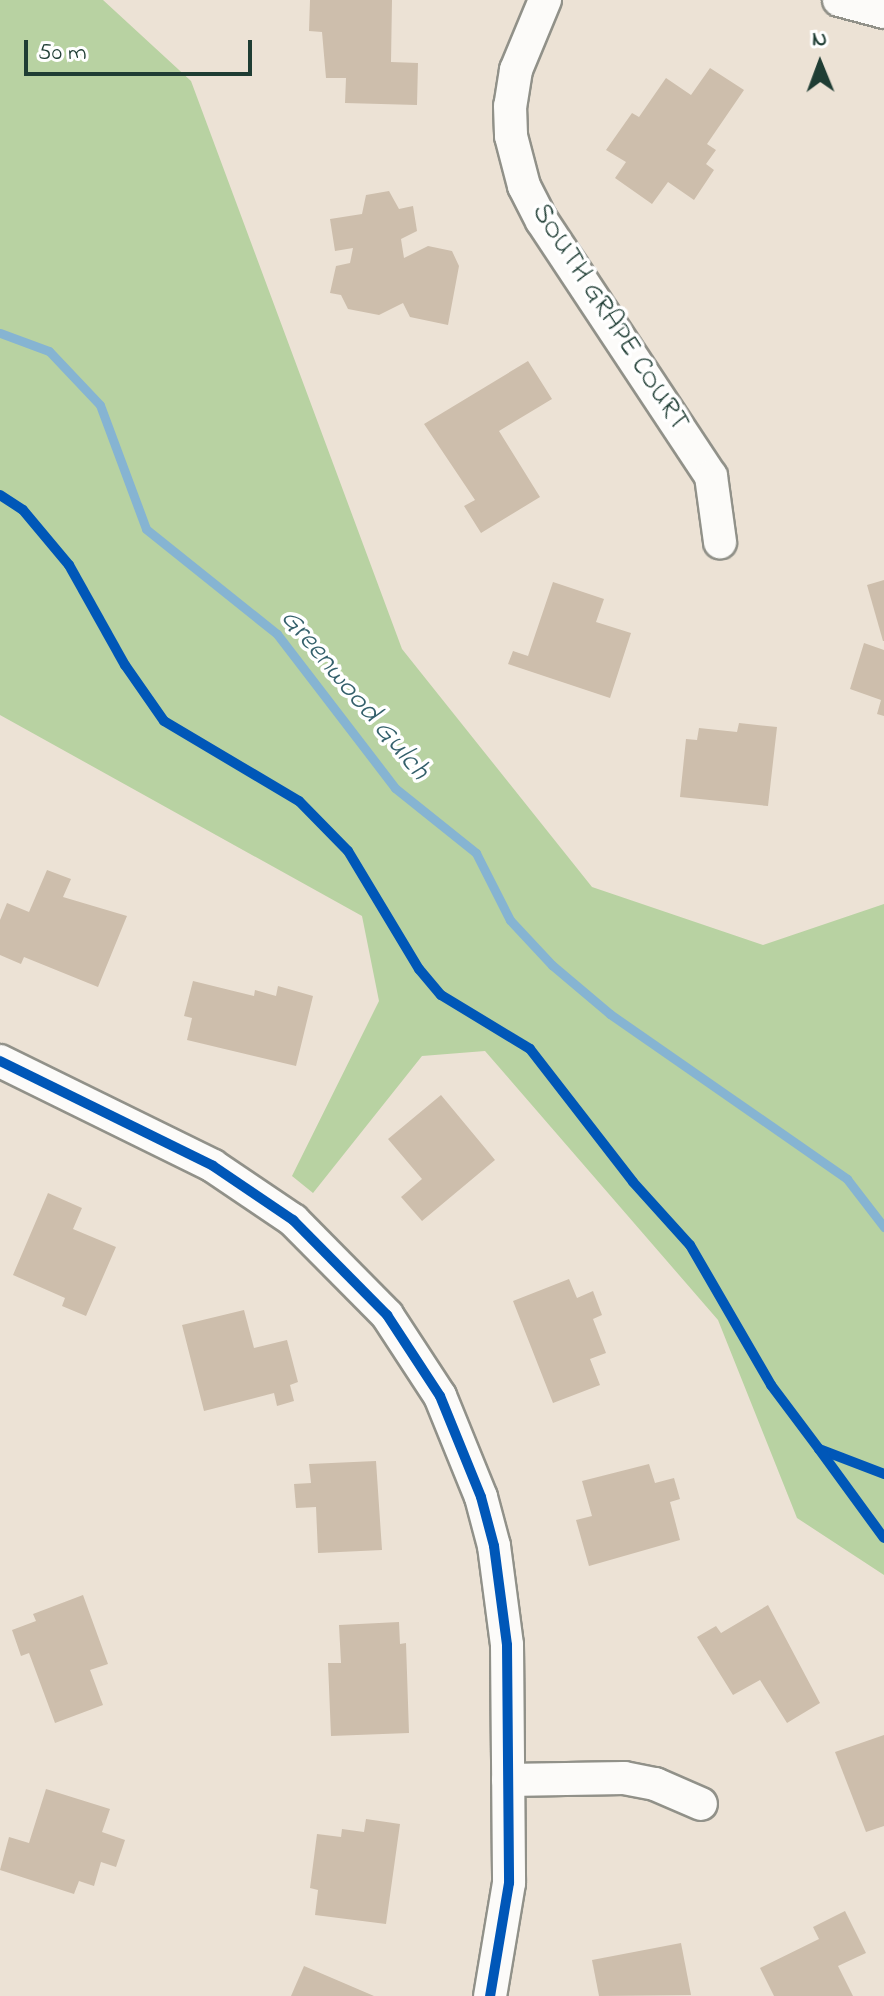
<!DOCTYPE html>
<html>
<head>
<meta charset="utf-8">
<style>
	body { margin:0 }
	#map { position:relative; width:884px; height:1996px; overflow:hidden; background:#ece2d5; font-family:"Indie Flower",sans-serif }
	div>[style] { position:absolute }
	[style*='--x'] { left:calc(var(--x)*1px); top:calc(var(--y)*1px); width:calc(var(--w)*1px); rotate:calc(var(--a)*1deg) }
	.green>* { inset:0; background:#b8d2a2 }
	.stream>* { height:9px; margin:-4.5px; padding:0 4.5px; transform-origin:4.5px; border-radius:4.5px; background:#86b4d2 }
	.building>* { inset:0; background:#cdbeac }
	.roads { filter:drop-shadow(2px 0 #919189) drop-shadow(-2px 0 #919189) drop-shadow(0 2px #919189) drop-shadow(0 -2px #919189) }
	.minor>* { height:32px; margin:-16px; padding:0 16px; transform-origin:16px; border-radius:16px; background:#fcfbf9 }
	.cycleway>* { height:10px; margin:-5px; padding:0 5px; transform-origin:5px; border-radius:5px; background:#0057b8 }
	span { translate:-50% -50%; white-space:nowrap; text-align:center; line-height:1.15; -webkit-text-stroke:7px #fff; paint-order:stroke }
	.street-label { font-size:28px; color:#1f3d34 }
	.water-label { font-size:30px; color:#34606b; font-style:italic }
	.north { position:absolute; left:780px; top:24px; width:80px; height:80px; -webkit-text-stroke:6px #fff; paint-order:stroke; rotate:359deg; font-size:22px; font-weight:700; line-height:32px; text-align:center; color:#1f3d34 }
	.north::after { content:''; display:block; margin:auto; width:28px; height:36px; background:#1f3d34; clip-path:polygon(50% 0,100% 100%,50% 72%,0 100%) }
	.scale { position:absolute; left:24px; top:40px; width:228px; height:36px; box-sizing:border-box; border:4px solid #1f3d34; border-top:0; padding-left:10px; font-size:24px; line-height:28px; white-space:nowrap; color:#1f3d34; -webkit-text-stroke:6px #fff; paint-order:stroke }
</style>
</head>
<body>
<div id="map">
	<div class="green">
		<div style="clip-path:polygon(0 0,103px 0,191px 81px,402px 649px,592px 887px,763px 945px,884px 904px,884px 1575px,797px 1518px,718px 1320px,485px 1051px,422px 1056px,313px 1193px,292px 1176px,379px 1001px,362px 916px,0 715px)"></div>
	</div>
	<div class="stream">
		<div style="--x:0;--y:333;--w:52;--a:20.2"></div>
		<div style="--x:49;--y:351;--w:74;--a:46.6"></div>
		<div style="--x:100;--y:405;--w:132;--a:69.6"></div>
		<div style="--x:146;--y:529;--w:168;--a:38.7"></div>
		<div style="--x:277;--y:634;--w:194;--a:52.5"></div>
		<div style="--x:395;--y:788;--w:104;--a:38.7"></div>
		<div style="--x:476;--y:853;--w:75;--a:63.1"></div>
		<div style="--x:510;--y:920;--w:62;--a:47"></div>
		<div style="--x:552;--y:965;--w:76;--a:40.2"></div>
		<div style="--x:610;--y:1014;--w:289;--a:34.8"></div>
		<div style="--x:847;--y:1179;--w:61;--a:52.4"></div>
	</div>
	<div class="building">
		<div style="clip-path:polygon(310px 0,392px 0,391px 62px,418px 63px,417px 105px,345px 103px,346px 78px,326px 78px,322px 32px,309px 31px)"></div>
		<div style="clip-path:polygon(710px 68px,744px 90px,707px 144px,716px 150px,706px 164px,714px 170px,694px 200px,668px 182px,652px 204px,615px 178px,626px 162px,606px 150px,632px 113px,639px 117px,666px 78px,691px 95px)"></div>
		<div style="clip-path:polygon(389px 191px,399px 209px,413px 206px,417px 231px,401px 239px,404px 258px,428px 246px,452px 251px,459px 266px,448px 325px,410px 317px,403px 303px,379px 315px,348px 309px,341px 295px,330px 293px,336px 266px,350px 263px,353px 248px,335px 251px,330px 219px,362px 214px,366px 195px)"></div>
		<div style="clip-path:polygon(528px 361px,552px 399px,499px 431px,540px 497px,481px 533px,464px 506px,475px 500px,424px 424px)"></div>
		<div style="clip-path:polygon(884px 580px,884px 641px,883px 641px,867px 585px)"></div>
		<div style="clip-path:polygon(553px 582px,604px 599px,596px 622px,631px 633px,610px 698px,508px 664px,513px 651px,528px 656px)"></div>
		<div style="clip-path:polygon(864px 643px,884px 650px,884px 716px,877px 714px,881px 700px,850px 689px)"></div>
		<div style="clip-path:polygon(739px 723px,777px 727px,768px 806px,680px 797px,686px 739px,697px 740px,699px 728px,737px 732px)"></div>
		<div style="clip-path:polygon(47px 870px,71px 879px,63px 897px,127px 916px,98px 987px,24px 957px,21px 964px,0 955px,0 920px,7px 903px,29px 912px)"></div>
		<div style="clip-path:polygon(193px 981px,254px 996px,255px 990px,276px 996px,278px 986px,313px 996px,296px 1066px,187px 1040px,192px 1018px,184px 1016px)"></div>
		<div style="clip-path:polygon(441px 1095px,495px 1160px,422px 1221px,401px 1197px,422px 1179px,388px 1139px)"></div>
		<div style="clip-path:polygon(48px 1193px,82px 1208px,73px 1229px,116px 1247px,86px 1316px,62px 1306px,65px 1298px,13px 1275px)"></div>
		<div style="clip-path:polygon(569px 1279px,577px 1298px,593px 1291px,602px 1315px,593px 1319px,606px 1353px,590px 1359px,600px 1385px,553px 1403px,513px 1301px)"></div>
		<div style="clip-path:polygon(244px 1310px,254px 1348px,287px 1340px,298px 1382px,290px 1385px,294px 1401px,277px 1406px,274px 1393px,204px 1411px,182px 1325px)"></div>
		<div style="clip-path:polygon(376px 1461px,382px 1550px,318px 1553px,316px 1507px,296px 1508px,294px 1484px,311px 1483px,309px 1464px)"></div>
		<div style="clip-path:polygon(649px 1464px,655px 1483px,674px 1478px,680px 1499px,670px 1502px,680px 1540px,589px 1566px,576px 1520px,592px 1516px,582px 1481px)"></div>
		<div style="clip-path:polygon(83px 1595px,108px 1664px,90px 1670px,103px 1705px,55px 1723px,29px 1653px,21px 1656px,12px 1630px,36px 1621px,33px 1614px)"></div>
		<div style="clip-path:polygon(768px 1605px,820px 1703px,787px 1723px,760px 1680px,733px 1695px,697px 1637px,716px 1626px,721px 1633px)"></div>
		<div style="clip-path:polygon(399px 1622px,400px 1644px,406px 1643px,409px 1733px,331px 1736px,328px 1663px,341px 1663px,339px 1625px)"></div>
		<div style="clip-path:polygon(884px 1735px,884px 1826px,866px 1832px,835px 1752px)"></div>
		<div style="clip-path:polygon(46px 1789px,110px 1809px,102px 1832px,125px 1840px,116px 1867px,101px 1862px,94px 1886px,79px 1881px,74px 1894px,0 1870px,9px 1837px,29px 1843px)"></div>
		<div style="clip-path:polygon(366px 1819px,400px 1824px,386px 1924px,315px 1915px,318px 1890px,310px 1888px,317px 1834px,341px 1837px,342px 1829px,364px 1832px)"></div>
		<div style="clip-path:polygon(845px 1911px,866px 1953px,838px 1966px,853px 1996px,774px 1996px,760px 1968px,819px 1939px,813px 1927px)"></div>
		<div style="clip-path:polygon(681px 1943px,691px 1995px,599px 1996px,592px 1960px)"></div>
		<div style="clip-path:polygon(304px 1966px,374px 1996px,291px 1996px)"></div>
	</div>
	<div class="roads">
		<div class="minor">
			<div style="--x:545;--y:0;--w:76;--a:112.5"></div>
			<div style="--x:516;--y:70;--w:36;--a:99"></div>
			<div style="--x:510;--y:106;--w:30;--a:88"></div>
			<div style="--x:511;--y:136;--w:52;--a:75.4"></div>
			<div style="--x:524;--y:186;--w:39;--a:63"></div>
			<div style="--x:542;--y:221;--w:306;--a:56.5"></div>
			<div style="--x:711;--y:476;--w:67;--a:82.2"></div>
			<div style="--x:839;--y:0;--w:47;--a:14.9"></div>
			<div style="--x:0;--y:1061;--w:237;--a:26.2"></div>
			<div style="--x:213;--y:1166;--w:97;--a:34"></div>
			<div style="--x:293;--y:1220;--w:134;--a:45.3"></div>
			<div style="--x:387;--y:1315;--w:97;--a:56.8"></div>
			<div style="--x:440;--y:1396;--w:109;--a:67.9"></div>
			<div style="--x:481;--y:1497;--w:51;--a:75.1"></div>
			<div style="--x:494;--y:1546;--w:100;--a:82.5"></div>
			<div style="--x:507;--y:1645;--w:238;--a:89.5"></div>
			<div style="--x:509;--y:1883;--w:115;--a:99.5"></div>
			<div style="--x:508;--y:1780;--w:116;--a:-1"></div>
			<div style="--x:624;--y:1778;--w:32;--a:11"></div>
			<div style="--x:655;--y:1784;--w:50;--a:23.5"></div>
		</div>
	</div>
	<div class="cycleway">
		<div style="--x:0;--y:495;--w:27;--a:33"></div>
		<div style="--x:23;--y:510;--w:72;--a:50.1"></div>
		<div style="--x:69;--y:565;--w:115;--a:60.8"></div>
		<div style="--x:125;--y:665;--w:68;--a:55.1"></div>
		<div style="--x:164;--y:721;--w:157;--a:30.7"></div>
		<div style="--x:299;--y:801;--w:70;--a:45.6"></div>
		<div style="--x:348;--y:851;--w:138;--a:59"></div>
		<div style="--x:419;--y:969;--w:34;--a:50"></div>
		<div style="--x:441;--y:995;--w:104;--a:31.2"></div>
		<div style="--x:530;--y:1049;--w:168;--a:52.2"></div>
		<div style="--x:633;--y:1182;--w:85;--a:47.9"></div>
		<div style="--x:690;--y:1245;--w:162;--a:59.9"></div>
		<div style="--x:771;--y:1385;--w:80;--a:53.1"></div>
		<div style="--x:819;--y:1449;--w:70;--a:21"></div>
		<div style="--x:0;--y:1061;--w:237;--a:26.2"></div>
		<div style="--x:213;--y:1166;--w:97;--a:34"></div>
		<div style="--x:293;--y:1220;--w:134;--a:45.3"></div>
		<div style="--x:387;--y:1315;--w:97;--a:56.8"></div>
		<div style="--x:440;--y:1396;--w:109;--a:67.9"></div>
		<div style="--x:481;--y:1497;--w:51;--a:75.1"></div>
		<div style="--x:494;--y:1546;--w:100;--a:82.5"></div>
		<div style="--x:507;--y:1645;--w:238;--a:89.5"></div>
		<div style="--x:509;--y:1883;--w:115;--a:99.5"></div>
		<div style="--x:819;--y:1449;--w:110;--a:53.9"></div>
	</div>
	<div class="street-label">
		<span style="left:609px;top:318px;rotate:57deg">SOUTH GRAPE COURT</span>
	</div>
	<div class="water-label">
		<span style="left:354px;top:695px;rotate:50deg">Greenwood Gulch</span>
	</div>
	<div class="north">N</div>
	<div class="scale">50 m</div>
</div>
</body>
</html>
